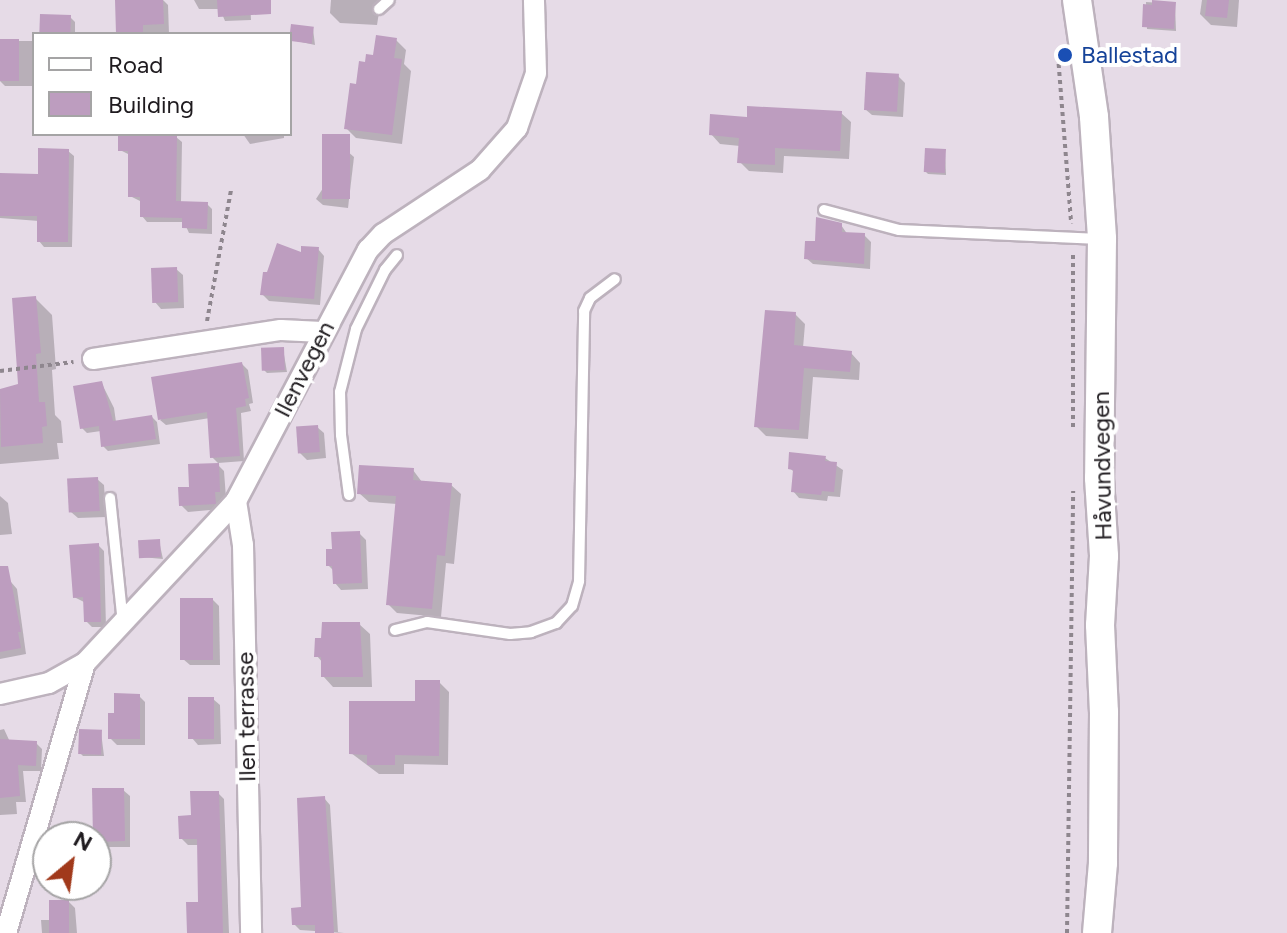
<!DOCTYPE html>
<html>
<head>
<meta charset="utf-8">
<style>
	body { margin:0 }
	#map { position:relative; width:1287px; height:933px; overflow:hidden; background:#e6dbe7; font-family:Figtree,sans-serif }
	div>[style] { position:absolute }
	[style*='--x'] { left:calc(var(--x)*1px); top:calc(var(--y)*1px); width:calc(var(--w)*1px); rotate:calc(var(--a)*1deg) }
	.shadow>* { inset:0; background:#0003 }
	.building>* { inset:0; background:#bd9dbf; transform-origin:0 0 }
	.path>* { height:4px; margin-top:-2px; transform-origin:0; background:repeating-linear-gradient(90deg,#8e868e 0 4px,transparent 0 8px) }
	.roads { filter:drop-shadow(2px 0 #bdb2bd) drop-shadow(-2px 0 #bdb2bd) drop-shadow(0 2px #bdb2bd) drop-shadow(0 -2px #bdb2bd) }
	.lane>* { height:10px; margin:-5px; padding:0 5px; transform-origin:5px; border-radius:5px; background:#fff }
	.street>* { height:20px; margin:-10px; padding:0 10px; transform-origin:10px; border-radius:10px; background:#fff }
	.secondary>* { height:28px; margin:-14px; padding:0 14px; transform-origin:14px; border-radius:14px; background:#fff }
	.dots>* { width:22px; height:22px; translate:-50% -50%; box-sizing:border-box; border:4px solid #fff; border-radius:50% }
	span { translate:-50% -50%; white-space:nowrap; text-align:center; line-height:1.15; -webkit-text-stroke:8px #fff; paint-order:stroke }
	.transit-label { font-size:24px; color:#164399 }
	.left { translate:0 -50%; text-align:left }
	.street-label { font-size:24px; color:#1f1b1f }
	.legend { position:absolute; left:32px; top:32px; width:260px; height:104px; box-sizing:border-box; background:#fff; border:2px solid #a5a4a5; margin:0; padding:10px 14px; list-style:none; font-size:24px; color:#1f1b1f }
	.legend li { display:flex; align-items:center; gap:16px; height:40px }
	.legend b { width:40px; border:2px solid #a5a4a5 }
	.north { position:absolute; left:32px; top:821px; width:80px; height:80px; box-sizing:border-box; background:#fff; border:2px solid #a5a4a5; border-radius:50%; rotate:29deg; font-size:22px; font-weight:700; line-height:32px; text-align:center; color:#1f1b1f }
	.north::after { content:''; display:block; margin:auto; width:28px; height:36px; background:#a1391b; clip-path:polygon(50% 0,100% 100%,50% 72%,0 100%) }
</style>
</head>
<body>
<div id="map">
	<div class="shadow">
		<div style="clip-path:polygon(117px 0,163px 0,168px 5px,169px 34px,118px 34px)"></div>
		<div style="clip-path:polygon(194px 0,250px 0,251px 20px,225px 21px,220px 9px,199px 9px)"></div>
		<div style="clip-path:polygon(331px 0,381px 0,377px 25px,340px 23px,330px 13px)"></div>
		<div style="clip-path:polygon(1202px 0,1239px 0,1237px 27px,1211px 25px,1200px 14px)"></div>
		<div style="clip-path:polygon(1146px 2px,1175px 4px,1176px 31px,1147px 29px)"></div>
		<div style="clip-path:polygon(70px 17px,75px 22px,75px 34px,42px 34px)"></div>
		<div style="clip-path:polygon(313px 29px,315px 45px,292px 40px)"></div>
		<div style="clip-path:polygon(396px 40px,406px 50px,404px 64px,411px 71px,402px 144px,356px 138px,346px 128px,357px 86px,367px 64px)"></div>
		<div style="clip-path:polygon(0 41px,34px 41px,34px 86px,5px 86px,0 81px)"></div>
		<div style="clip-path:polygon(898px 76px,905px 83px,903px 117px,872px 115px,865px 109px)"></div>
		<div style="clip-path:polygon(841px 113px,851px 122px,849px 159px,784px 156px,783px 173px,749px 171px,740px 162px,740px 146px,720px 144px,711px 134px,749px 119px)"></div>
		<div style="clip-path:polygon(120px 134px,155px 134px,155px 137px,176px 137px,182px 142px,181px 203px,207px 204px,212px 209px,212px 234px,189px 233px,184px 222px,147px 222px,142px 216px,142px 202px,130px 196px,130px 155px,120px 150px)"></div>
		<div style="clip-path:polygon(243px 134px,284px 134px,284px 138px,250px 144px)"></div>
		<div style="clip-path:polygon(68px 151px,74px 156px,72px 247px,44px 247px,39px 241px,39px 221px,0 218px,0 175px,40px 176px)"></div>
		<div style="clip-path:polygon(347px 151px,354px 157px,348px 208px,323px 205px,316px 199px)"></div>
		<div style="clip-path:polygon(945px 151px,946px 175px,928px 174px,925px 171px)"></div>
		<div style="clip-path:polygon(841px 225px,848px 235px,864px 235px,871px 242px,870px 269px,813px 264px,806px 258px,816px 243px)"></div>
		<div style="clip-path:polygon(318px 249px,324px 256px,320px 305px,269px 301px,262px 294px,302px 254px)"></div>
		<div style="clip-path:polygon(176px 269px,183px 275px,184px 308px,161px 309px,155px 302px)"></div>
		<div style="clip-path:polygon(35px 298px,52px 315px,56px 369px,52px 370px,55px 415px,61px 421px,63px 443px,57px 443px,59px 459px,0 464px,0 390px,21px 385px)"></div>
		<div style="clip-path:polygon(795px 314px,805px 324px,803px 348px,851px 353px,860px 363px,859px 380px,813px 377px,808px 439px,766px 436px,756px 426px)"></div>
		<div style="clip-path:polygon(283px 349px,287px 372px,267px 373px,264px 370px)"></div>
		<div style="clip-path:polygon(242px 364px,248px 370px,253px 403px,249px 404px,251px 411px,241px 413px,244px 461px,218px 463px,212px 457px,210px 418px,166px 425px,160px 420px)"></div>
		<div style="clip-path:polygon(102px 384px,114px 408px,116px 422px,152px 417px,157px 422px,160px 444px,108px 451px,103px 446px,101px 431px,87px 433px,82px 428px)"></div>
		<div style="clip-path:polygon(317px 427px,324px 433px,326px 458px,307px 460px,300px 453px)"></div>
		<div style="clip-path:polygon(825px 458px,843px 470px,840px 497px,828px 496px,827px 501px,799px 498px,793px 491px,795px 473px,790px 468px)"></div>
		<div style="clip-path:polygon(218px 465px,224px 471px,226px 498px,221px 498px,221px 509px,188px 512px,181px 505px)"></div>
		<div style="clip-path:polygon(413px 470px,422px 482px,451px 485px,461px 494px,454px 564px,446px 563px,441px 617px,397px 613px,388px 604px,397px 504px,369px 502px,359px 493px)"></div>
		<div style="clip-path:polygon(97px 479px,104px 485px,106px 517px,78px 518px,71px 512px)"></div>
		<div style="clip-path:polygon(0 496px,8px 503px,12px 534px,0 535px)"></div>
		<div style="clip-path:polygon(359px 533px,366px 540px,368px 589px,341px 590px,335px 583px,334px 571px,328px 565px,334px 551px)"></div>
		<div style="clip-path:polygon(159px 541px,163px 559px,141px 557px)"></div>
		<div style="clip-path:polygon(98px 545px,104px 551px,106px 627px,92px 627px,86px 621px,86px 603px,74px 597px)"></div>
		<div style="clip-path:polygon(11px 582px,17px 589px,26px 654px,0 659px,0 585px)"></div>
		<div style="clip-path:polygon(213px 600px,219px 606px,220px 665px,190px 665px,183px 659px)"></div>
		<div style="clip-path:polygon(359px 624px,370px 634px,372px 687px,333px 687px,323px 676px,323px 663px,317px 656px)"></div>
		<div style="clip-path:polygon(439px 682px,449px 692px,448px 765px,404px 764px,404px 774px,379px 774px,351px 753px)"></div>
		<div style="clip-path:polygon(139px 696px,145px 702px,145px 745px,117px 745px,110px 738px,116px 715px)"></div>
		<div style="clip-path:polygon(213px 699px,220px 705px,221px 744px,198px 745px,192px 738px)"></div>
		<div style="clip-path:polygon(4px 729px,10px 742px,36px 743px,42px 749px,41px 771px,23px 771px,26px 802px,16px 802px,17px 814px,0 815px,0 730px)"></div>
		<div style="clip-path:polygon(101px 732px,104px 756px,83px 756px,80px 753px)"></div>
		<div style="clip-path:polygon(123px 790px,130px 796px,130px 847px,102px 847px,96px 842px)"></div>
		<div style="clip-path:polygon(218px 793px,224px 799px,229px 933px,189px 933px,200px 904px,199px 845px,188px 845px,181px 838px,193px 817px)"></div>
		<div style="clip-path:polygon(324px 798px,330px 805px,338px 932px,344px 933px,300px 930px,294px 924px,303px 908px)"></div>
		<div style="clip-path:polygon(69px 902px,75px 908px,77px 933px,42px 933px,41px 920px,52px 920px)"></div>
	</div>
	<div class="building">
		<div style="clip-path:polygon(115px 0,163px 0,164px 24px,143px 25px,143px 34px,116px 34px)"></div>
		<div style="clip-path:polygon(217px 0,271px 0,271px 14px,218px 17px)"></div>
		<div style="clip-path:polygon(1152px 0,1176px 2px,1174px 29px,1142px 27px,1143px 4px,1152px 5px)"></div>
		<div style="clip-path:polygon(1207px 0,1229px 0,1227px 18px,1205px 16px)"></div>
		<div style="left:40px;top:14px;width:31px;height:20px;rotate:2deg"></div>
		<div style="left:291px;top:24px;width:23px;height:17px;rotate:7deg"></div>
		<div style="clip-path:polygon(376px 35px,397px 38px,394px 58px,402px 59px,392px 135px,344px 129px,350px 83px,356px 84px,359px 61px,365px 62px,366px 54px,373px 55px)"></div>
		<div style="left:0;top:39px;width:19px;height:42px"></div>
		<div style="left:866px;top:72px;width:33px;height:38px;rotate:3deg"></div>
		<div style="clip-path:polygon(747px 106px,842px 111px,840px 151px,775px 148px,775px 165px,737px 163px,739px 138px,709px 135px,710px 114px,747px 117px)"></div>
		<div style="clip-path:polygon(118px 134px,177px 135px,176px 201px,208px 202px,207px 229px,182px 228px,182px 218px,140px 217px,140px 197px,128px 197px,128px 151px,118px 151px)"></div>
		<div style="left:322px;top:134px;width:28px;height:65px"></div>
		<div style="clip-path:polygon(38px 148px,69px 149px,68px 242px,37px 242px,37px 216px,0 216px,0 173px,38px 174px)"></div>
		<div style="left:925px;top:148px;width:21px;height:24px;rotate:3deg"></div>
		<div style="clip-path:polygon(816px 217px,842px 223px,842px 232px,865px 233px,864px 264px,804px 259px,805px 241px,815px 241px)"></div>
		<div style="clip-path:polygon(277px 243px,301px 252px,301px 246px,319px 247px,314px 299px,260px 295px,263px 272px,267px 272px)"></div>
		<div style="left:177px;top:267px;width:35px;height:26px;rotate:88deg"></div>
		<div style="clip-path:polygon(36px 296px,41px 353px,36px 354px,39px 402px,45px 402px,47px 426px,42px 427px,43px 443px,1px 447px,0 389px,18px 384px,12px 298px)"></div>
		<div style="clip-path:polygon(765px 310px,796px 312px,794px 345px,852px 351px,850px 372px,804px 368px,799px 430px,754px 427px)"></div>
		<div style="left:284px;top:347px;width:23px;height:23px;rotate:88deg"></div>
		<div style="clip-path:polygon(242px 362px,249px 398px,245px 399px,246px 406px,236px 408px,240px 456px,210px 458px,207px 412px,158px 420px,151px 377px)"></div>
		<div style="clip-path:polygon(102px 381px,113px 421px,152px 415px,156px 439px,101px 447px,99px 426px,80px 429px,73px 386px)"></div>
		<div style="left:318px;top:425px;width:27px;height:22px;rotate:86deg"></div>
		<div style="clip-path:polygon(789px 452px,826px 456px,825px 461px,837px 462px,834px 492px,822px 491px,821px 495px,791px 492px,793px 470px,788px 469px)"></div>
		<div style="clip-path:polygon(219px 463px,220px 492px,215px 492px,216px 504px,179px 506px,178px 487px,189px 487px,188px 464px)"></div>
		<div style="clip-path:polygon(359px 465px,414px 468px,413px 480px,452px 483px,445px 556px,437px 555px,432px 609px,386px 605px,396px 496px,357px 494px)"></div>
		<div style="left:98px;top:477px;width:34px;height:31px;rotate:87deg"></div>
		<div style="clip-path:polygon(360px 531px,362px 583px,333px 584px,332px 566px,326px 566px,326px 549px,332px 549px,331px 532px)"></div>
		<div style="left:160px;top:539px;width:18px;height:22px;rotate:87deg"></div>
		<div style="clip-path:polygon(99px 543px,101px 622px,84px 622px,83px 597px,73px 598px,69px 545px)"></div>
		<div style="clip-path:polygon(0 566px,8px 566px,21px 632px,18px 632px,21px 648px,0 652px)"></div>
		<div style="left:180px;top:598px;width:33px;height:62px"></div>
		<div style="clip-path:polygon(322px 622px,360px 622px,363px 677px,321px 677px,321px 657px,314px 657px,315px 638px,321px 638px)"></div>
		<div style="clip-path:polygon(415px 680px,440px 680px,439px 756px,395px 755px,395px 765px,367px 765px,367px 755px,349px 754px,349px 701px,415px 701px)"></div>
		<div style="clip-path:polygon(114px 693px,140px 694px,140px 739px,108px 739px,108px 713px,114px 713px)"></div>
		<div style="left:188px;top:697px;width:26px;height:42px"></div>
		<div style="left:79px;top:729px;width:23px;height:25px;rotate:2deg"></div>
		<div style="clip-path:polygon(0 739px,37px 741px,36px 766px,18px 765px,20px 796px,0 798px)"></div>
		<div style="clip-path:polygon(92px 788px,124px 788px,125px 841px,96px 842px,93px 837px)"></div>
		<div style="clip-path:polygon(190px 791px,219px 791px,223px 933px,187px 933px,186px 902px,198px 902px,197px 839px,179px 839px,178px 816px,191px 815px)"></div>
		<div style="clip-path:polygon(325px 796px,334px 933px,315px 933px,315px 925px,292px 925px,291px 908px,301px 907px,297px 798px)"></div>
		<div style="left:49px;top:900px;width:20px;height:33px"></div>
	</div>
	<div class="path">
		<div style="--x:1058;--y:56;--w:168;--a:85.5"></div>
		<div style="--x:207;--y:321;--w:133;--a:-79.6"></div>
		<div style="--x:0;--y:371;--w:74;--a:-7"></div>
		<div style="--x:1073;--y:427;--w:176;--a:-90"></div>
		<div style="--x:1067;--y:933;--w:442;--a:-89.2"></div>
	</div>
	<div class="roads">
		<div class="lane">
			<div style="--x:379;--y:9;--w:13;--a:-42"></div>
			<div style="--x:824;--y:210;--w:78;--a:14.9"></div>
			<div style="--x:899;--y:230;--w:201;--a:2.6"></div>
			<div style="--x:349;--y:495;--w:61;--a:-97.6"></div>
			<div style="--x:341;--y:435;--w:43;--a:-91.3"></div>
			<div style="--x:340;--y:392;--w:65;--a:-75.7"></div>
			<div style="--x:356;--y:329;--w:66;--a:-63.8"></div>
			<div style="--x:385;--y:270;--w:19;--a:-51"></div>
			<div style="--x:110;--y:498;--w:126;--a:84.1"></div>
			<div style="--x:395;--y:630;--w:33;--a:-14"></div>
			<div style="--x:427;--y:622;--w:84;--a:8.2"></div>
			<div style="--x:510;--y:634;--w:21;--a:-5"></div>
			<div style="--x:531;--y:632;--w:27;--a:-20"></div>
			<div style="--x:556;--y:623;--w:23;--a:-47"></div>
			<div style="--x:572;--y:606;--w:26;--a:-74"></div>
			<div style="--x:579;--y:581;--w:270;--a:-88.9"></div>
			<div style="--x:584;--y:311;--w:14;--a:-65"></div>
			<div style="--x:590;--y:298;--w:31;--a:-37"></div>
		</div>
		<div class="street">
			<div style="--x:93;--y:359;--w:190;--a:-8.8"></div>
			<div style="--x:281;--y:330;--w:41;--a:2.8"></div>
			<div style="--x:236;--y:501;--w:45;--a:81"></div>
			<div style="--x:243;--y:545;--w:388;--a:88.8"></div>
			<div style="--x:0;--y:694;--w:50;--a:-12.7"></div>
			<div style="--x:49;--y:683;--w:41;--a:-29.1"></div>
			<div style="--x:85;--y:663;--w:221;--a:-47"></div>
			<div style="--x:236;--y:501;--w:284;--a:-62.3"></div>
			<div style="--x:368;--y:250;--w:22;--a:-47"></div>
			<div style="--x:383;--y:234;--w:116;--a:-33.4"></div>
			<div style="--x:480;--y:170;--w:56;--a:-48.6"></div>
			<div style="--x:517;--y:128;--w:58;--a:-70.9"></div>
			<div style="--x:536;--y:73;--w:73;--a:-91.6"></div>
			<div style="--x:6;--y:933;--w:281;--a:-73.7"></div>
		</div>
		<div class="secondary">
			<div style="--x:1077;--y:0;--w:118;--a:81.7"></div>
			<div style="--x:1094;--y:117;--w:122;--a:86.2"></div>
			<div style="--x:1102;--y:239;--w:239;--a:90.7"></div>
			<div style="--x:1099;--y:478;--w:78;--a:86.3"></div>
			<div style="--x:1104;--y:556;--w:69;--a:93.3"></div>
			<div style="--x:1100;--y:625;--w:87;--a:87.4"></div>
			<div style="--x:1104;--y:712;--w:151;--a:90.4"></div>
			<div style="--x:1103;--y:863;--w:70;--a:94.9"></div>
		</div>
	</div>
	<div class="dots">
		<div style="left:1065px;top:55px;background:#1a4fb4"></div>
	</div>
	<div class="transit-label">
		<span class="left" style="left:1081px;top:55px">Ballestad</span>
	</div>
	<div class="street-label">
		<span style="left:304px;top:369px;rotate:-63deg">Ilenvegen</span>
		<span style="left:1102px;top:466px;rotate:-91deg">Håvundvegen</span>
		<span style="left:246px;top:717px;rotate:-91deg">Ilen terrasse</span>
	</div>
	<ul class="legend">
	<li><b style="height:10px;background:#fff"></b>Road</li>
	<li><b style="height:22px;background:#bd9dbf"></b>Building</li>
	</ul>
	<div class="north">N</div>
</div>
</body>
</html>
